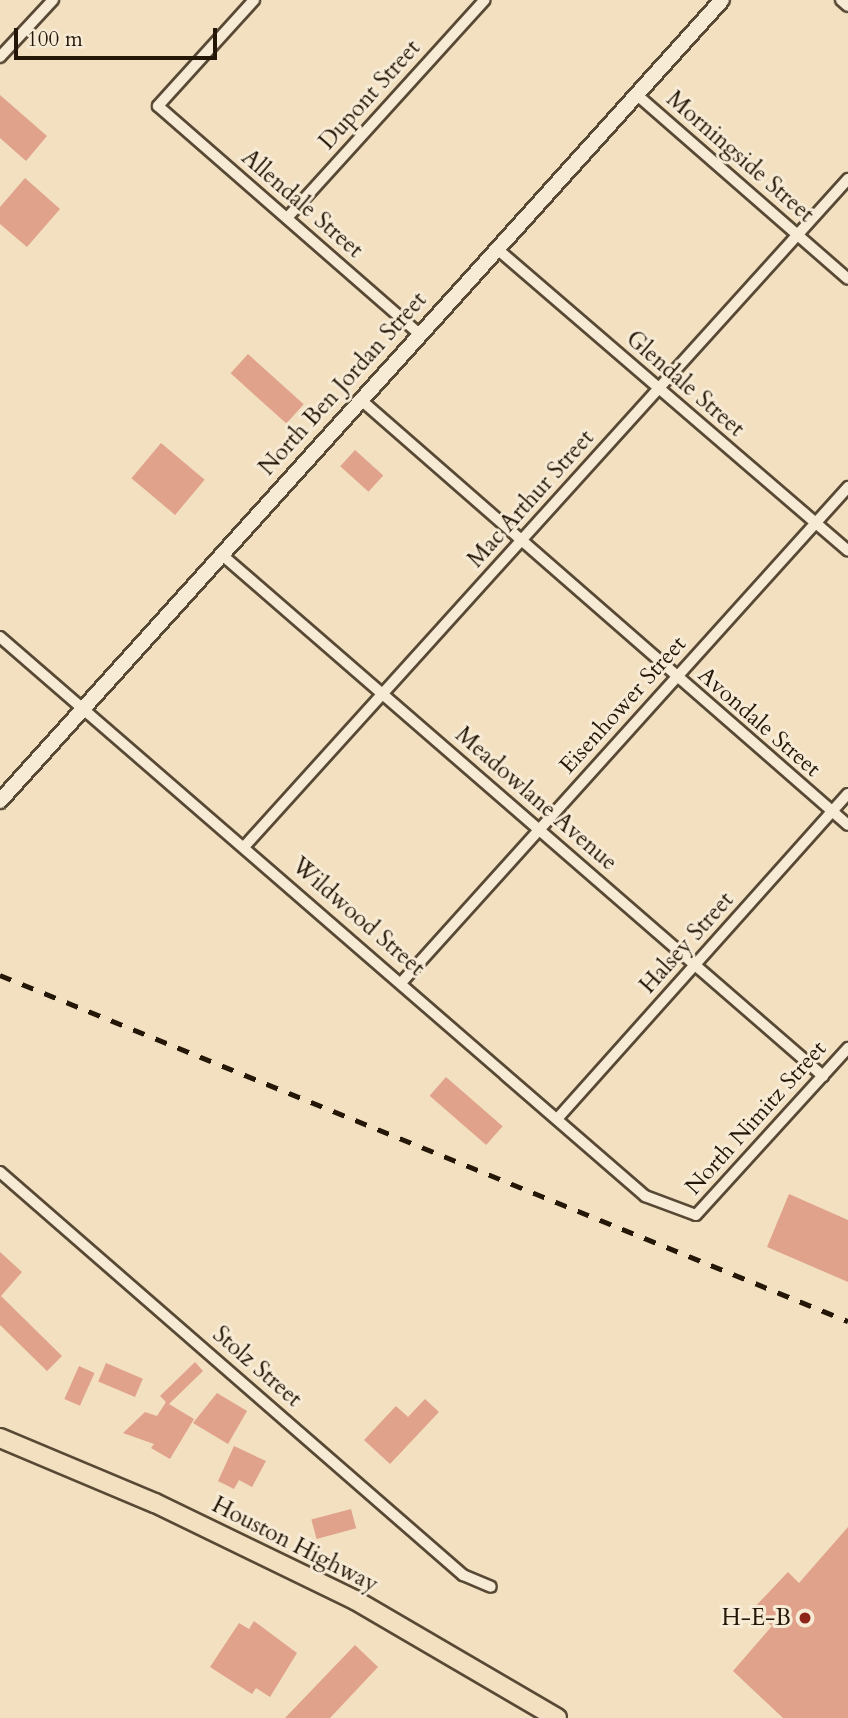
<!DOCTYPE html>
<html>
<head>
<meta charset="utf-8">
<style>
	body { margin:0 }
	#map { position:relative; width:848px; height:1718px; overflow:hidden; background:#f2e0c0; font-family:Cardo,serif }
	div>[style] { position:absolute }
	[style*='--x'] { left:calc(var(--x)*1px); top:calc(var(--y)*1px); width:calc(var(--w)*1px); rotate:calc(var(--a)*1deg) }
	.building>* { inset:0; background:#e0a28b; transform-origin:0 0 }
	.roads { filter:drop-shadow(2px 0 #584935) drop-shadow(-2px 0 #584935) drop-shadow(0 2px #584935) drop-shadow(0 -2px #584935) }
	.minor>* { height:10px; margin:-5px; padding:0 5px; transform-origin:5px; border-radius:5px; background:#f7ebd6 }
	.tertiary>* { height:14px; margin:-7px; padding:0 7px; transform-origin:7px; border-radius:7px; background:#f7ebd6 }
	.primary>* { height:18px; margin:-9px; padding:0 9px; transform-origin:9px; border-radius:9px; background:#f2e0c0 }
	.rail>* { height:4.5px; margin-top:-2.25px; transform-origin:0; background:repeating-linear-gradient(90deg,#241707 0 12px,transparent 0 24px) }
	.dots>* { width:19px; height:19px; translate:-50% -50%; box-sizing:border-box; border:4px solid #f7ebd6; border-radius:50% }
	span { translate:-50% -50%; white-space:nowrap; text-align:center; line-height:1.15; -webkit-text-stroke:6px #f7ebd6; paint-order:stroke }
	.street-label { font-size:23px; color:#241707 }
	.poi-label { font-size:23px; color:#241707 }
	.right { translate:-100% -50%; text-align:right }
	.scale { position:absolute; left:14px; top:28px; width:203px; height:32px; box-sizing:border-box; border:4px solid #241707; border-top:0; padding-left:9px; font-size:21px; line-height:24px; white-space:nowrap; color:#241707; -webkit-text-stroke:5px #f7ebd6; paint-order:stroke }
</style>
</head>
<body>
<div id="map">
	<div class="building">
		<div style="clip-path:polygon(0 95px,47px 136px,26px 161px,0 138px)"></div>
		<div style="clip-path:polygon(25px 178px,60px 209px,27px 247px,0 224px,0 207px)"></div>
		<div style="left:248px;top:354px;width:75px;height:26px;rotate:42deg"></div>
		<div style="left:161px;top:443px;width:57px;height:46px;rotate:40deg"></div>
		<div style="left:355px;top:450px;width:38px;height:22px;rotate:42deg"></div>
		<div style="left:446px;top:1077px;width:75px;height:25px;rotate:41deg"></div>
		<div style="clip-path:polygon(789px 1194px,848px 1220px,848px 1282px,767px 1247px)"></div>
		<div style="clip-path:polygon(0 1252px,22px 1272px,1px 1296px,62px 1356px,47px 1371px,0 1325px)"></div>
		<div style="clip-path:polygon(195px 1362px,203px 1371px,169px 1404px,194px 1419px,170px 1459px,151px 1448px,154px 1444px,123px 1433px,145px 1412px,157px 1416px,166px 1402px,160px 1396px)"></div>
		<div style="left:106px;top:1363px;width:40px;height:20px;rotate:23deg"></div>
		<div style="left:79px;top:1366px;width:17px;height:36px;rotate:24deg"></div>
		<div style="clip-path:polygon(217px 1393px,247px 1411px,228px 1444px,193px 1423px)"></div>
		<div style="clip-path:polygon(425px 1399px,439px 1412px,390px 1464px,364px 1440px,396px 1406px,408px 1417px)"></div>
		<div style="clip-path:polygon(234px 1446px,266px 1461px,252px 1487px,239px 1480px,234px 1489px,218px 1481px)"></div>
		<div style="left:351px;top:1509px;width:20px;height:41px;rotate:75deg"></div>
		<div style="clip-path:polygon(848px 1527px,848px 1718px,783px 1718px,733px 1671px,772px 1626px,752px 1610px,788px 1572px,799px 1583px)"></div>
		<div style="clip-path:polygon(254px 1621px,297px 1653px,270px 1697px,256px 1688px,252px 1694px,210px 1667px,239px 1623px,249px 1629px)"></div>
		<div style="clip-path:polygon(355px 1645px,378px 1667px,330px 1718px,285px 1718px)"></div>
	</div>
	<div class="roads">
		<div class="minor">
			<div style="--x:254;--y:0;--w:143;--a:132.2"></div>
			<div style="--x:158;--y:106;--w:345;--a:41.1"></div>
			<div style="--x:841;--y:0;--w:9;--a:41"></div>
			<div style="--x:0;--y:57;--w:78;--a:-47.1"></div>
			<div style="--x:636;--y:94;--w:281;--a:41.1"></div>
			<div style="--x:287;--y:218;--w:294;--a:-47.8"></div>
			<div style="--x:496;--y:248;--w:464;--a:40.7"></div>
			<div style="--x:361;--y:400;--w:646;--a:41.11"></div>
			<div style="--x:221;--y:554;--w:797;--a:40.93"></div>
			<div style="--x:0;--y:637;--w:854;--a:40.91"></div>
			<div style="--x:645;--y:1196;--w:54;--a:20.4"></div>
			<div style="--x:696;--y:1215;--w:226;--a:-47.7"></div>
			<div style="--x:244;--y:847;--w:901;--a:-47.88"></div>
			<div style="--x:401;--y:983;--w:668;--a:-47.97"></div>
			<div style="--x:557;--y:1119;--w:436;--a:-48.2"></div>
			<div style="--x:0;--y:1172;--w:614;--a:41.04"></div>
			<div style="--x:463;--y:1575;--w:30;--a:23"></div>
		</div>
		<div class="tertiary">
			<div style="--x:0;--y:801;--w:1078;--a:-47.97"></div>
		</div>
		<div class="primary">
			<div style="--x:0;--y:1438;--w:168;--a:22.8"></div>
			<div style="--x:155;--y:1503;--w:222;--a:25.9"></div>
			<div style="--x:355;--y:1600;--w:234;--a:30.3"></div>
		</div>
	</div>
	<div class="rail">
		<div style="--x:0;--y:975;--w:916;--a:22.2"></div>
	</div>
	<div class="dots">
		<div style="left:805px;top:1618px;background:#8f2418"></div>
	</div>
	<div class="street-label">
		<span style="left:370px;top:95px;rotate:-48deg">Dupont Street</span>
		<span style="left:740px;top:157px;rotate:41deg">Morningside Street</span>
		<span style="left:302px;top:204px;rotate:41deg">Allendale Street</span>
		<span style="left:343px;top:384px;rotate:-48deg">North Ben Jordan Street</span>
		<span style="left:685px;top:384px;rotate:41deg">Glendale Street</span>
		<span style="left:531px;top:499px;rotate:-48deg">Mac Arthur Street</span>
		<span style="left:623px;top:705px;rotate:-48deg">Eisenhower Street</span>
		<span style="left:759px;top:722px;rotate:41deg">Avondale Street</span>
		<span style="left:536px;top:799px;rotate:41deg">Meadowlane Avenue</span>
		<span style="left:358px;top:917px;rotate:41deg">Wildwood Street</span>
		<span style="left:687px;top:943px;rotate:-48deg">Halsey Street</span>
		<span style="left:756px;top:1118px;rotate:-48deg">North Nimitz Street</span>
		<span style="left:257px;top:1367px;rotate:41deg">Stolz Street</span>
		<span style="left:295px;top:1545px;rotate:27deg">Houston Highway</span>
	</div>
	<div class="poi-label">
		<span class="right" style="left:791px;top:1618px">H-E-B</span>
	</div>
	<div class="scale">100 m</div>
</div>
</body>
</html>
